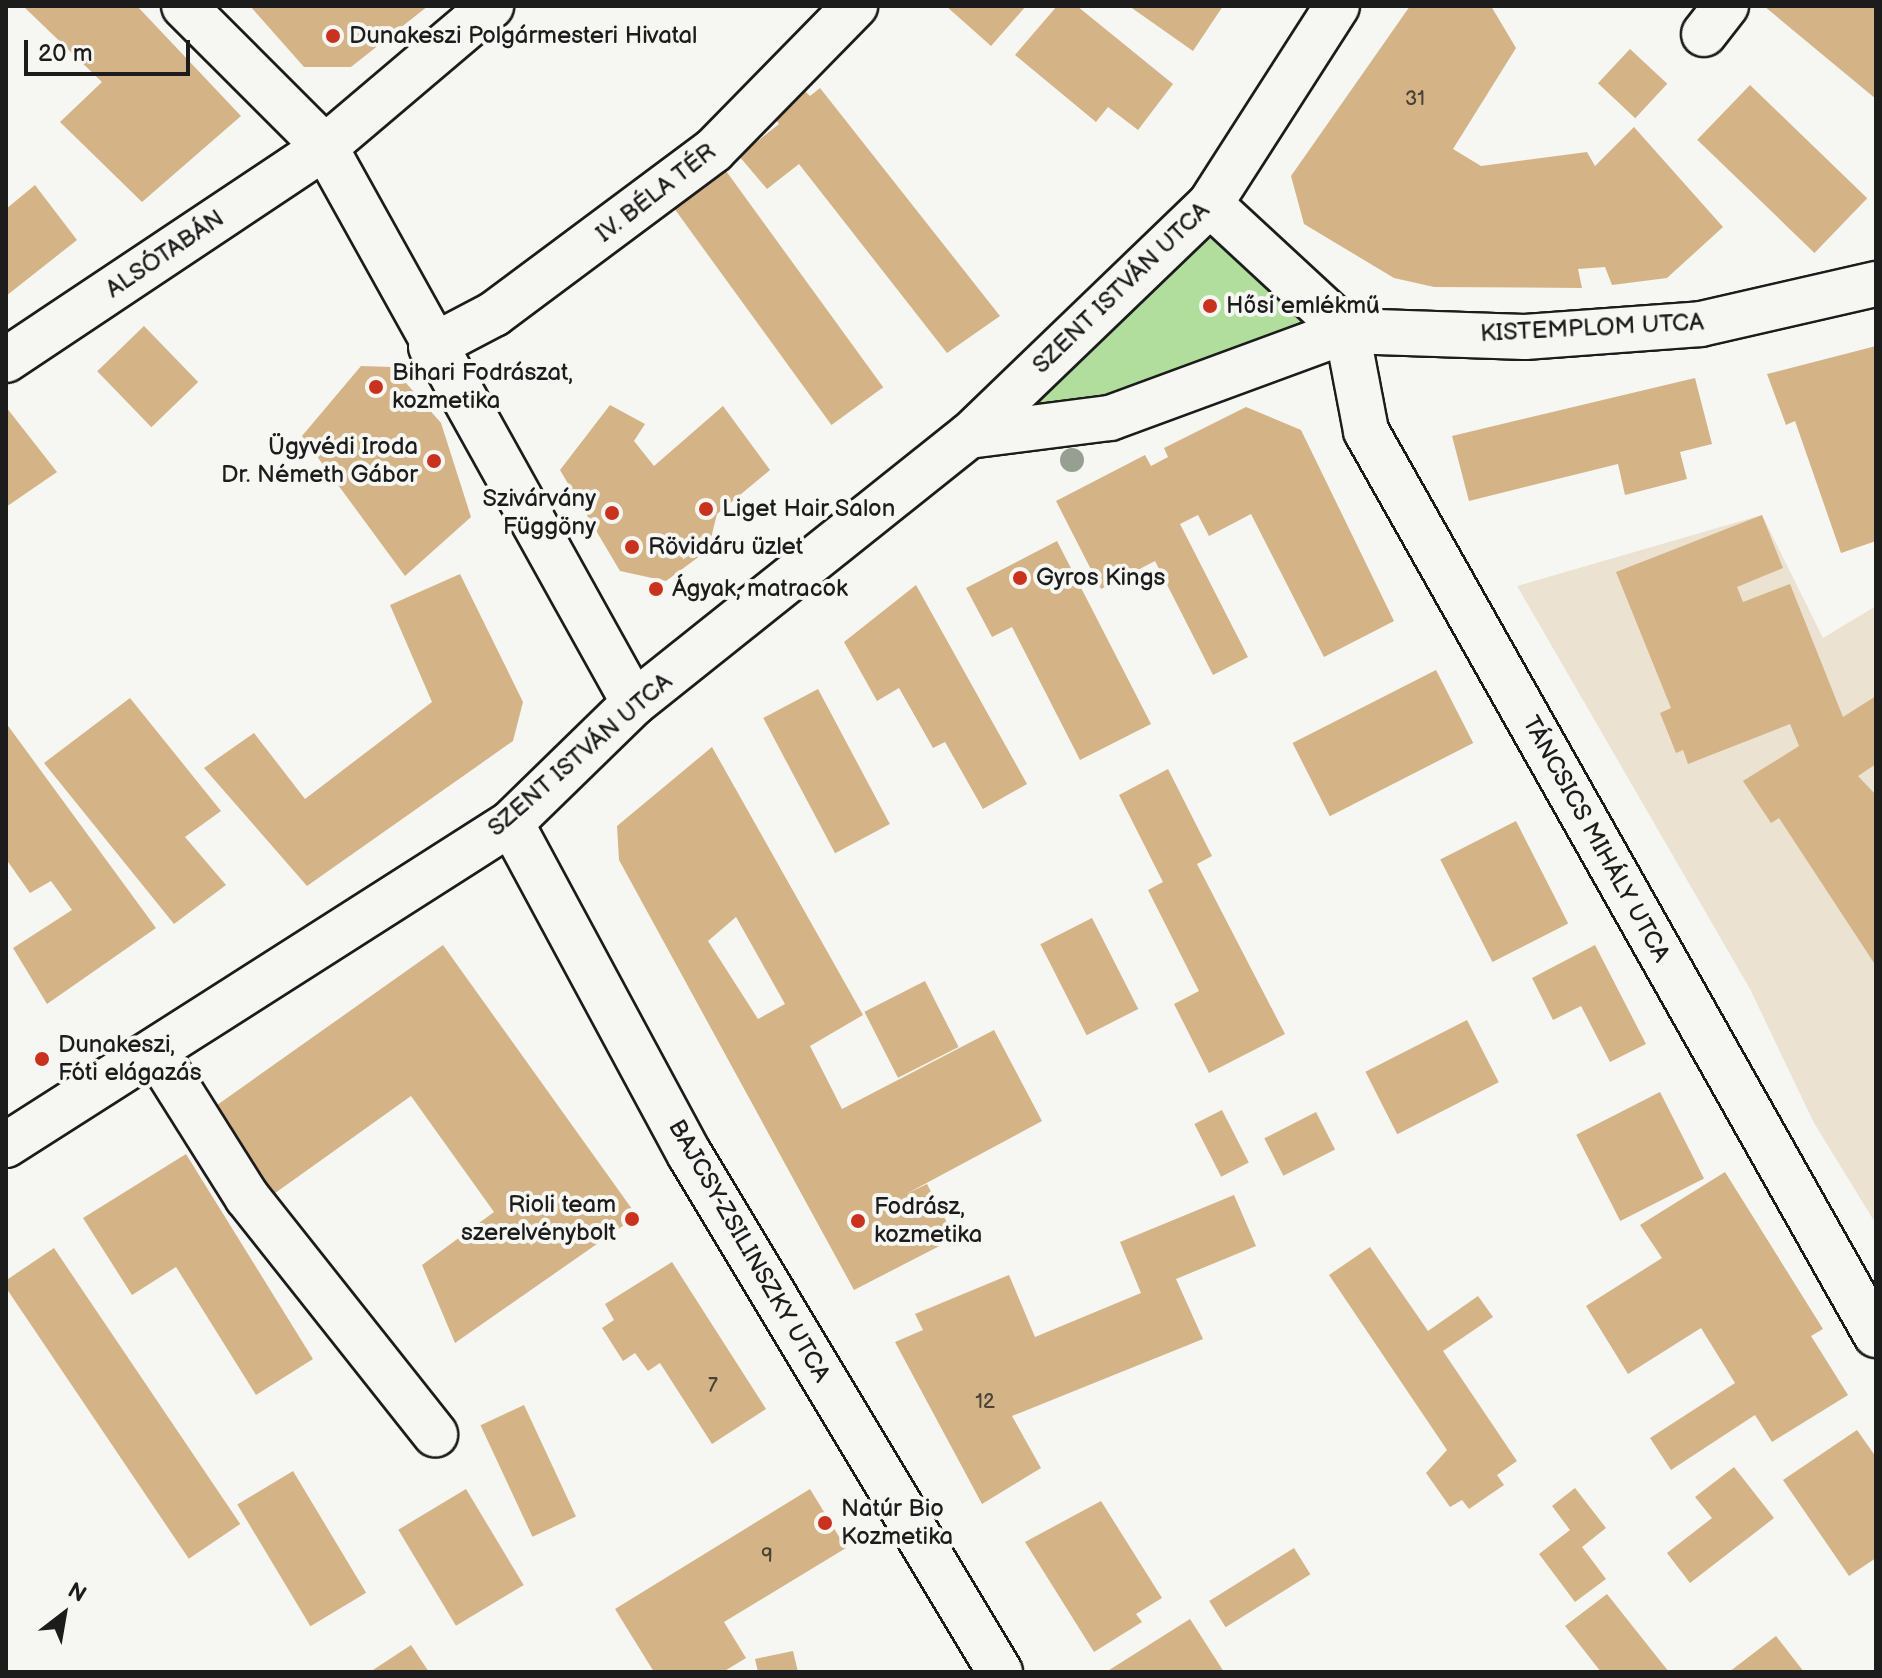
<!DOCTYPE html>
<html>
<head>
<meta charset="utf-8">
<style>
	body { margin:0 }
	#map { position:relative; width:1882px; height:1678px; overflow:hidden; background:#f6f6f2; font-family:"Balsamiq Sans",sans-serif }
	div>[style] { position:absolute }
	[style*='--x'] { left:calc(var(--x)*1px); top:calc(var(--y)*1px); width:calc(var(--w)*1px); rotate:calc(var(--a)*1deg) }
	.built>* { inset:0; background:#ece2d2 }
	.green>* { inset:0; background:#b1de9d }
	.building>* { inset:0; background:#d4b487; transform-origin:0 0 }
	.roads { filter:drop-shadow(2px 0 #1c1c1c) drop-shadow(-2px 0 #1c1c1c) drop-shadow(0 2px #1c1c1c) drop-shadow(0 -2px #1c1c1c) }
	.minor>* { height:44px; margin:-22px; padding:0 22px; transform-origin:22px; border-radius:22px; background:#f6f6f2 }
	.major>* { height:44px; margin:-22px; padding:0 22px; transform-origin:22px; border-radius:22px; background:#f6f6f2 }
	.trees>* { width:24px; height:24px; margin:-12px; border-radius:50%; background:#979e92 }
	.dots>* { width:22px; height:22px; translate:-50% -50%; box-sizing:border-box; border:4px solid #f6f6f2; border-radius:50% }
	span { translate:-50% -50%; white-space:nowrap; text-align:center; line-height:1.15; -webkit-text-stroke:8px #f6f6f2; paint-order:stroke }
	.number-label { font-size:20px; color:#4a4237 }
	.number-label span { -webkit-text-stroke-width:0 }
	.poi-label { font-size:24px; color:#1c1c1c }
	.left { translate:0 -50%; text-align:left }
	.right { translate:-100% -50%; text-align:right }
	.street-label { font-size:24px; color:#1c1c1c }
	.frame { position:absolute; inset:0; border:8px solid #1c1c1c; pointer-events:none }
	.north { position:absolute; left:24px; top:1574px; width:80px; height:80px; -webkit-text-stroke:6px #f6f6f2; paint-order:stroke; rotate:31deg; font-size:22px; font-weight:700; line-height:32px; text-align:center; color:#1c1c1c }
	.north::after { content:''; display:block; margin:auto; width:28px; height:36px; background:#1c1c1c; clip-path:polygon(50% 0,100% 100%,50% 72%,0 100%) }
	.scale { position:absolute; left:24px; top:40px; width:166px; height:36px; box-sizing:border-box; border:4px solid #1c1c1c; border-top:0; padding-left:10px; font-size:24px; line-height:28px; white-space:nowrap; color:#1c1c1c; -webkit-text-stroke:6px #f6f6f2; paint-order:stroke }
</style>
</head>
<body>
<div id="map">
	<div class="built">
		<div style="clip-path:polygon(1762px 515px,1823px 638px,1876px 606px,1876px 1224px,1814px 1123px,1750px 989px,1517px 586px)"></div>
	</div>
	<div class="green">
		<div style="clip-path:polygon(1210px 204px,1347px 331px,969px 436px)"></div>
	</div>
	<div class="building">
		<div style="clip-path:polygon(23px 6px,137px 6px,241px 116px,142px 202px,60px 122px,102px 82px)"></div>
		<div style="clip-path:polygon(250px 6px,428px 6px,351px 67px,304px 67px)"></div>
		<div style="clip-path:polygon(946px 6px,1026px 6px,991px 46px)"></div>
		<div style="clip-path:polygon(1057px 6px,1077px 6px,1173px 84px,1138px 130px,1108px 107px,1096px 122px,1015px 55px)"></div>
		<div style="clip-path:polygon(1129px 6px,1223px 6px,1193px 51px)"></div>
		<div style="clip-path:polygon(1410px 6px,1491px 6px,1516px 48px,1453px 149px,1481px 166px,1587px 152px,1595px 166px,1634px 127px,1723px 227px,1667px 278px,1612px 285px,1605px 267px,1578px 269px,1582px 288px,1434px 287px,1394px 278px,1304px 224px,1291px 176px)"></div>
		<div style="clip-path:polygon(1764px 6px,1876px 6px,1876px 99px)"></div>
		<div style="left:1630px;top:49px;width:51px;height:47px;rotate:43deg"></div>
		<div style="clip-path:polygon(796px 82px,810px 96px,820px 88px,1000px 316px,947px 353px,799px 164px,767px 189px,739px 156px,779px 124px,768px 109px)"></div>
		<div style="left:1750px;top:85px;width:163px;height:76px;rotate:44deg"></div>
		<div style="left:721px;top:164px;width:276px;height:64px;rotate:54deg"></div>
		<div style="clip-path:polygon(35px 185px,77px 240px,6px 296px,6px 209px)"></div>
		<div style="left:144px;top:326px;width:78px;height:65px;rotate:46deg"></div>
		<div style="clip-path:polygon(1876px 346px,1876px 541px,1841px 553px,1795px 421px,1786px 425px,1767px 374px)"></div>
		<div style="clip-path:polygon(361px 366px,392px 367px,441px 423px,471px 517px,405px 576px,302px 436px)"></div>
		<div style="clip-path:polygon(1695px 378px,1712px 444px,1680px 452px,1687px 479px,1625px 495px,1618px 464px,1469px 501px,1452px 436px)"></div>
		<div style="clip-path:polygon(610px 405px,645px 424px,634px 441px,654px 466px,723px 406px,770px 470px,717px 514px,708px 550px,666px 581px,620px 571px,560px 470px)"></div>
		<div style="clip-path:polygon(6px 407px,57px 472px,6px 507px)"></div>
		<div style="clip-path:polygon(1246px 407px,1301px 430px,1394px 621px,1324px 657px,1251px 514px,1209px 536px,1198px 515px,1180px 524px,1248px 657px,1213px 675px,1155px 561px,1101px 589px,1056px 501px,1145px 455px,1151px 466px,1168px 457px,1164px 448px)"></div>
		<div style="clip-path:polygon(1762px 515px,1783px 568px,1737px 587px,1743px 602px,1790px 584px,1843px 717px,1876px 696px,1876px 764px,1858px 776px,1876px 795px,1876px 966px,1779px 818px,1771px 823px,1743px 781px,1799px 746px,1790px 724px,1688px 764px,1683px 750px,1676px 753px,1660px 713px,1671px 708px,1616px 572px)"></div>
		<div style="clip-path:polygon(1057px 541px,1151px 724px,1080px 760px,1012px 627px,992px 637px,966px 588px)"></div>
		<div style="clip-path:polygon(460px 574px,523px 702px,513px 741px,307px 886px,204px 768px,254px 733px,305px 799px,432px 702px,390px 605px)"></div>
		<div style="clip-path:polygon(916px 585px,1027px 784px,983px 809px,945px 742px,933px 748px,899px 688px,877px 701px,844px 642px)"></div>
		<div style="left:1436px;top:670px;width:82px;height:161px;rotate:63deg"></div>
		<div style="left:818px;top:689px;width:153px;height:62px;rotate:62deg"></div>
		<div style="clip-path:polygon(130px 698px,221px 811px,185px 837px,226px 885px,174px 924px,44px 763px)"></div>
		<div style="clip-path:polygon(6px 723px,156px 928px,47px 1004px,13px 948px,72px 910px,51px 881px,30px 893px,6px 859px)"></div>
		<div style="clip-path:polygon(evenodd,712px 747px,863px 1015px,810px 1046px,842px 1109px,994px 1030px,1042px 1121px,906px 1194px,927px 1184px,955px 1238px,854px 1290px,619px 860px,617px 826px,712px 747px,736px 917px,785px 1004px,758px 1019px,708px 941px,736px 917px)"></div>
		<div style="clip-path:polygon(1168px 769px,1212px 856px,1197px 864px,1285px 1034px,1209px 1073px,1174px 1004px,1199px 991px,1148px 890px,1163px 882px,1119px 795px)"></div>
		<div style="left:1516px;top:821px;width:115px;height:85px;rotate:63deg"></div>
		<div style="left:1092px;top:918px;width:102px;height:58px;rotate:63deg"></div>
		<div style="clip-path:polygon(443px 945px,637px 1216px,455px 1343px,422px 1265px,494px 1212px,411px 1096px,271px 1196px,210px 1110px)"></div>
		<div style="clip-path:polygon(1595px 945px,1646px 1044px,1610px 1062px,1581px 1006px,1553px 1020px,1532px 978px)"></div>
		<div style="left:925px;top:981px;width:74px;height:68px;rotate:63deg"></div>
		<div style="left:1467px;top:1020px;width:70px;height:114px;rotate:63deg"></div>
		<div style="left:1660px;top:1092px;width:97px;height:94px;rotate:63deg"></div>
		<div style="left:1222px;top:1110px;width:59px;height:31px;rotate:63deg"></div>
		<div style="left:1316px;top:1112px;width:42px;height:58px;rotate:63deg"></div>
		<div style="clip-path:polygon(186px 1154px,313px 1359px,256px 1395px,176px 1267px,132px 1295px,83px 1218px)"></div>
		<div style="clip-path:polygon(1725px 1172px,1823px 1329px,1811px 1336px,1848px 1395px,1772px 1442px,1755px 1415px,1671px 1470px,1650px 1438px,1735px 1383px,1701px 1328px,1628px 1374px,1586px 1306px,1662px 1258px,1640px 1225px)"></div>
		<div style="clip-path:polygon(1234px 1195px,1256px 1246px,1176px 1279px,1203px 1339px,1012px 1416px,1041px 1468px,982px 1504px,895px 1342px,923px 1330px,915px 1314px,1009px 1275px,1035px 1337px,1141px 1293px,1120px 1242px)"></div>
		<div style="clip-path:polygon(1370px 1247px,1428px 1331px,1478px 1296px,1493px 1317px,1443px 1351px,1517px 1461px,1497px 1475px,1504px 1485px,1469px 1509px,1462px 1500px,1450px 1507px,1426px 1473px,1447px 1450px,1329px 1275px)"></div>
		<div style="left:54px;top:1248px;width:333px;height:62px;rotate:56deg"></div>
		<div style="clip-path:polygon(672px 1262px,766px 1409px,712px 1444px,660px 1363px,648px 1371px,635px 1353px,623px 1361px,602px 1328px,614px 1320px,605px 1304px)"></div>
		<div style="left:524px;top:1405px;width:123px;height:48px;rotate:65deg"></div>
		<div style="clip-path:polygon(1857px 1430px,1876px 1457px,1876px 1558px,1849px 1576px,1783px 1480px)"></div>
		<div style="clip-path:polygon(1734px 1467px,1774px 1518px,1690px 1583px,1667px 1553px,1712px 1518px,1695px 1497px)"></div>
		<div style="left:293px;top:1471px;width:142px;height:65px;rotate:59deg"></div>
		<div style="clip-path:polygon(1575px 1488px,1606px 1528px,1582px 1547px,1606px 1579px,1575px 1602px,1539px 1554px,1570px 1530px,1552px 1506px)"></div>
		<div style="left:466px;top:1489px;width:112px;height:79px;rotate:59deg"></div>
		<div style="clip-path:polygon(810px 1489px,846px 1548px,724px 1622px,746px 1658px,723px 1672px,654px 1672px,615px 1609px)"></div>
		<div style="clip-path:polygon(1101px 1501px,1162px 1598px,1136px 1614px,1142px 1622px,1094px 1652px,1025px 1542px)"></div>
		<div style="left:1294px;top:1548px;width:31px;height:100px;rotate:58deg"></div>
		<div style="clip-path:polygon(1607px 1594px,1669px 1672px,1601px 1672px,1565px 1626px)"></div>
		<div style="clip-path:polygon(1190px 1619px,1224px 1672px,1106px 1672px)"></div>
		<div style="clip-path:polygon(1776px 1636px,1804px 1672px,1729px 1672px)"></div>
		<div style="clip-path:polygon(411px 1645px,429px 1672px,370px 1672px)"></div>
		<div style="clip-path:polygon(793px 1651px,798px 1672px,758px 1672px,755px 1659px)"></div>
	</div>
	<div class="roads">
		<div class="minor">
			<div style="--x:184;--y:6;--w:199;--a:45"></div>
			<div style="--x:325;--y:147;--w:636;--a:60.94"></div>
			<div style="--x:1704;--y:34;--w:36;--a:-52"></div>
			<div style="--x:1210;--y:204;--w:187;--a:42.8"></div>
			<div style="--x:1347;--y:331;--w:178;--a:1.9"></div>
			<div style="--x:1525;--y:337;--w:176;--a:-4.2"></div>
			<div style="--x:1701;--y:324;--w:180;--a:-12.9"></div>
			<div style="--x:1347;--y:331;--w:102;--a:79.2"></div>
			<div style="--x:1366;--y:431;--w:1038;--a:60.57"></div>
			<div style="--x:431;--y:347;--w:71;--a:-27.6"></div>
			<div style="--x:494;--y:314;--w:274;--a:-36.7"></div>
			<div style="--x:714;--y:150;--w:202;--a:-45.6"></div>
			<div style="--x:6;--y:360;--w:384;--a:-33.7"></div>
			<div style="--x:325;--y:147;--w:218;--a:-40.3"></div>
			<div style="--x:969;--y:436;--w:142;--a:-7.3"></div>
			<div style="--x:1110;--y:418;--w:252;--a:-20.2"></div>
			<div style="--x:511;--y:823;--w:172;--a:-44.3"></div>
			<div style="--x:634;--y:703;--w:428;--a:-38.6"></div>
			<div style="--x:969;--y:436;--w:335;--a:-43.9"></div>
			<div style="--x:1210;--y:204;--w:235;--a:-57.3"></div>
			<div style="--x:155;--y:1051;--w:173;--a:57.8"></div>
			<div style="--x:247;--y:1197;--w:303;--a:51.6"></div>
		</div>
		<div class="major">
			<div style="--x:6;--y:1145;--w:599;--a:-32.52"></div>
			<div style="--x:511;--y:823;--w:377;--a:61.7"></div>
			<div style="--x:690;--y:1155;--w:603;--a:59.05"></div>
		</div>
	</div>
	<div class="trees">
		<div style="left:1072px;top:460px"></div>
	</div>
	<div class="dots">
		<div style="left:333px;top:36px;background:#c8321e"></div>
		<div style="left:1210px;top:306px;background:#c8321e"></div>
		<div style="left:376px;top:387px;background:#c8321e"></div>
		<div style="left:434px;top:461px;background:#c8321e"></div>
		<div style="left:706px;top:509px;background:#c8321e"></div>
		<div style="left:612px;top:513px;background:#c8321e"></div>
		<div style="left:632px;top:547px;background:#c8321e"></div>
		<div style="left:1020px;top:578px;background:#c8321e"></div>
		<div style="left:656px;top:589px;background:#c8321e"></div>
		<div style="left:42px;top:1059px;background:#c8321e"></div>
		<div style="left:632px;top:1219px;background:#c8321e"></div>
		<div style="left:858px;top:1221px;background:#c8321e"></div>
		<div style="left:825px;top:1523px;background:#c8321e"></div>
	</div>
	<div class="number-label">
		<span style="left:1415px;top:99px">31</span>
		<span style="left:713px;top:1386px">7</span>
		<span style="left:985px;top:1402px">12</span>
		<span style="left:767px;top:1556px">9</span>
	</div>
	<div class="poi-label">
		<span class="left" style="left:349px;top:36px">Dunakeszi Polgármesteri Hivatal</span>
		<span class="left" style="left:1226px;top:306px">Hősi emlékmű</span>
		<span class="left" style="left:392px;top:387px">Bihari Fodrászat,<br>kozmetika</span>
		<span class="right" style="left:418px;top:461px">Ügyvédi Iroda<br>Dr. Németh Gábor</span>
		<span class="right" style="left:596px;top:513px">Szivárvány<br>Függöny</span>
		<span class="left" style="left:722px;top:509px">Liget Hair Salon</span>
		<span class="left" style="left:648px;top:547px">Rövidáru üzlet</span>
		<span class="left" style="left:1036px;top:578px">Gyros Kings</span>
		<span class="left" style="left:672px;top:589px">Ágyak, matracok</span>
		<span class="left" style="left:58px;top:1059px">Dunakeszi,<br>Fóti elágazás</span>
		<span class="right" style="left:616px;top:1219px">Rioli team<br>szerelvénybolt</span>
		<span class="left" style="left:874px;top:1221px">Fodrász,<br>kozmetika</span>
		<span class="left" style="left:841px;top:1523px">Natúr Bio<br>Kozmetika</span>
	</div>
	<div class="street-label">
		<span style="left:656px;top:193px;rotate:-38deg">IV. BÉLA TÉR</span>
		<span style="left:165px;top:254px;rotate:-34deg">ALSÓTABÁN</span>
		<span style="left:1121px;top:288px;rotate:-44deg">SZENT ISTVÁN UTCA</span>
		<span style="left:1592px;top:328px;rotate:-3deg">KISTEMPLOM UTCA</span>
		<span style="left:580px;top:755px;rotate:-41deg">SZENT ISTVÁN UTCA</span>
		<span style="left:1596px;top:839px;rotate:61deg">TÁNCSICS MIHÁLY UTCA</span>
		<span style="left:749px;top:1251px;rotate:60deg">BAJCSY-ZSILINSZKY UTCA</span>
	</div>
	<div class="frame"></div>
	<div class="north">N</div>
	<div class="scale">20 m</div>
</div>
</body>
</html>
